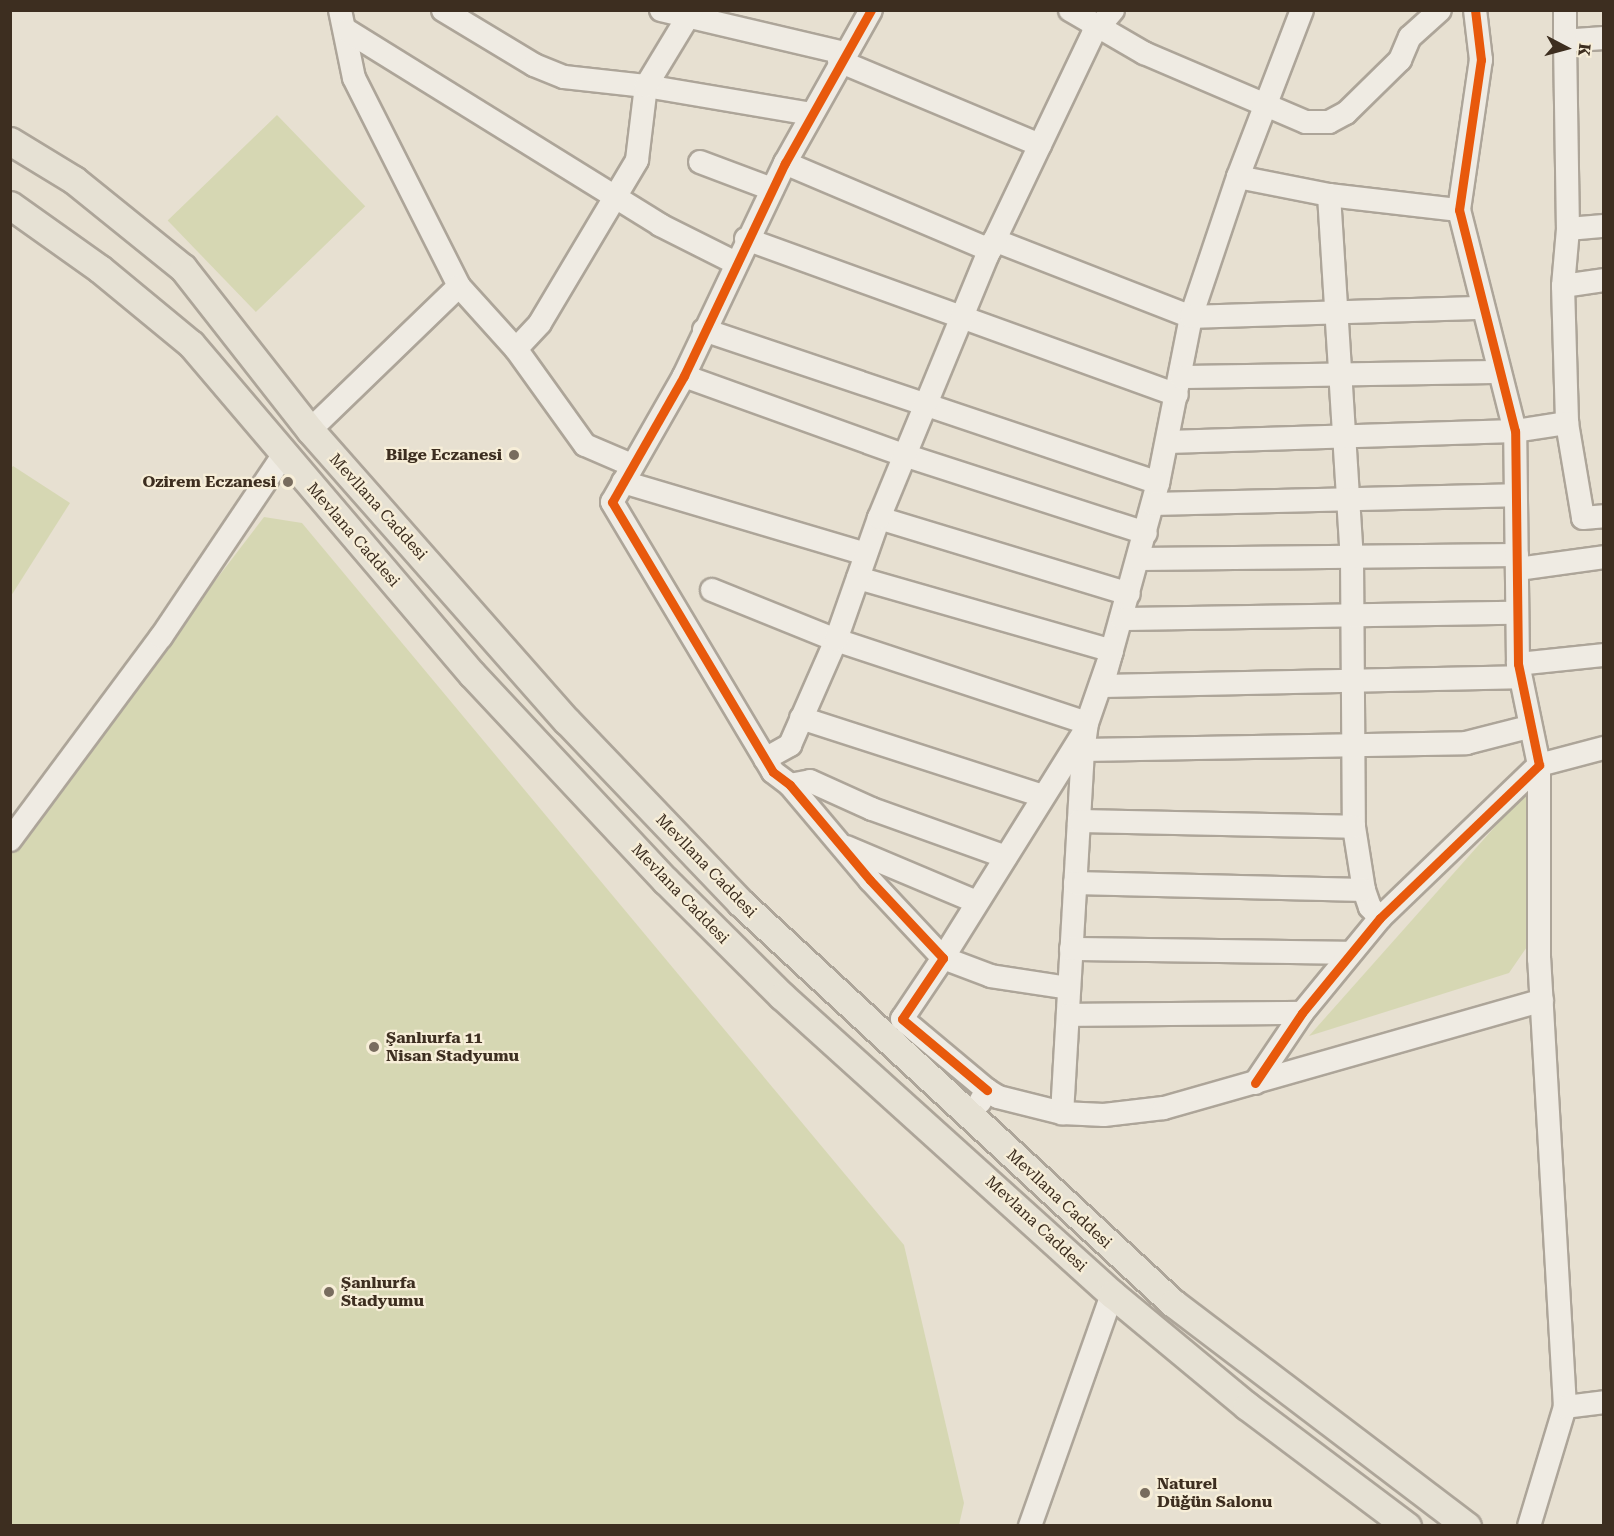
<!DOCTYPE html>
<html>
<head>
<meta charset="utf-8">
<style>
	body { margin:0 }
	#map { position:relative; width:1614px; height:1536px; overflow:hidden; background:#e7e0d1; font-family:"Roboto Serif",serif }
	div>[style] { position:absolute }
	[style*='--x'] { left:calc(var(--x)*1px); top:calc(var(--y)*1px); width:calc(var(--w)*1px); rotate:calc(var(--a)*1deg) }
	.green>* { inset:0; background:#d6d7b3; transform-origin:0 0 }
	.roads { filter:drop-shadow(2px 0 #ada599) drop-shadow(-2px 0 #ada599) drop-shadow(0 2px #ada599) drop-shadow(0 -2px #ada599) }
	.minor>* { height:22px; margin:-11px; padding:0 11px; transform-origin:11px; border-radius:11px; background:#efebe3 }
	.major>* { height:27px; margin:-13.5px; padding:0 13.5px; transform-origin:13.5px; border-radius:13.5px; background:#e6e1d4 }
	.cycleway>* { height:9px; margin:-4.5px; padding:0 4.5px; transform-origin:4.5px; border-radius:4.5px; background:#e8590c }
	.dots>* { width:16px; height:16px; translate:-50% -50%; box-sizing:border-box; border:3px solid #f7eed8; border-radius:50% }
	span { translate:-50% -50%; white-space:nowrap; text-align:center; line-height:1.15; -webkit-text-stroke:4.5px #f7eed8; paint-order:stroke }
	.poi-label { font-size:16px; color:#3d2e20; font-weight:700 }
	.right { translate:-100% -50%; text-align:right }
	.left { translate:0 -50%; text-align:left }
	.street-label { font-size:16px; color:#3d2e20 }
	.frame { position:absolute; inset:0; border:12px solid #3d2e20; pointer-events:none }
	.north { position:absolute; left:1536px; top:18px; width:60px; height:60px; -webkit-text-stroke:4px #f7eed8; paint-order:stroke; rotate:96deg; font-size:16px; font-weight:700; line-height:24px; text-align:center; color:#3d2e20 }
	.north::after { content:''; display:block; margin:auto; width:21px; height:27px; background:#3d2e20; clip-path:polygon(50% 0,100% 100%,50% 72%,0 100%) }
</style>
</head>
<body>
<div id="map">
	<div class="green">
		<div style="left:277px;top:115px;width:127px;height:152px;rotate:46deg"></div>
		<div style="clip-path:polygon(13px 466px,70px 503px,11px 596px,10px 470px)"></div>
		<div style="clip-path:polygon(264px 517px,302px 523px,904px 1245px,964px 1503px,959px 1525px,11px 1525px,10px 849px)"></div>
		<div style="clip-path:polygon(1531px 786px,1529px 944px,1509px 973px,1309px 1036px)"></div>
	</div>
	<div class="roads">
		<div class="minor">
			<div style="--x:340;--y:10;--w:69;--a:78.4"></div>
			<div style="--x:354;--y:78;--w:233;--a:63.2"></div>
			<div style="--x:459;--y:286;--w:85;--a:47.9"></div>
			<div style="--x:516;--y:349;--w:118;--a:54.3"></div>
			<div style="--x:585;--y:445;--w:51;--a:23.1"></div>
			<div style="--x:443;--y:10;--w:106;--a:31.1"></div>
			<div style="--x:534;--y:65;--w:32;--a:22"></div>
			<div style="--x:564;--y:77;--w:82;--a:6.3"></div>
			<div style="--x:646;--y:86;--w:167;--a:9.6"></div>
			<div style="--x:661;--y:10;--w:188;--a:13.2"></div>
			<div style="--x:871;--y:10;--w:176;--a:119.3"></div>
			<div style="--x:785;--y:163;--w:236;--a:115.4"></div>
			<div style="--x:684;--y:376;--w:145;--a:119.7"></div>
			<div style="--x:612;--y:502;--w:314;--a:59.2"></div>
			<div style="--x:773;--y:772;--w:21;--a:37"></div>
			<div style="--x:790;--y:785;--w:124;--a:49.9"></div>
			<div style="--x:870;--y:880;--w:107;--a:46.9"></div>
			<div style="--x:943;--y:958;--w:73;--a:123.9"></div>
			<div style="--x:902;--y:1019;--w:111;--a:39.9"></div>
			<div style="--x:1070;--y:10;--w:86;--a:30.2"></div>
			<div style="--x:1144;--y:53;--w:176;--a:23.1"></div>
			<div style="--x:1306;--y:122;--w:23;--a:0"></div>
			<div style="--x:1329;--y:122;--w:19;--a:-28"></div>
			<div style="--x:1346;--y:113;--w:76;--a:-44.5"></div>
			<div style="--x:1400;--y:60;--w:25;--a:-67"></div>
			<div style="--x:1410;--y:37;--w:40;--a:-42"></div>
			<div style="--x:1302;--y:10;--w:179;--a:111"></div>
			<div style="--x:1238;--y:177;--w:148;--a:108.6"></div>
			<div style="--x:1191;--y:317;--w:169;--a:101.2"></div>
			<div style="--x:1158;--y:483;--w:211;--a:105.4"></div>
			<div style="--x:1102;--y:686;--w:418;--a:-1.2"></div>
			<div style="--x:1565;--y:10;--w:31;--a:90"></div>
			<div style="--x:346;--y:30;--w:370;--a:31.8"></div>
			<div style="--x:660;--y:225;--w:85;--a:26.6"></div>
			<div style="--x:1604;--y:38;--w:39;--a:176"></div>
			<div style="--x:1565;--y:41;--w:188;--a:89.1"></div>
			<div style="--x:1568;--y:229;--w:57;--a:95"></div>
			<div style="--x:1563;--y:286;--w:137;--a:88.3"></div>
			<div style="--x:1567;--y:423;--w:96;--a:80.4"></div>
			<div style="--x:1583;--y:518;--w:21;--a:-5"></div>
			<div style="--x:839;--y:61;--w:218;--a:22.7"></div>
			<div style="--x:700;--y:162;--w:77;--a:20.6"></div>
			<div style="--x:785;--y:163;--w:223;--a:23"></div>
			<div style="--x:1238;--y:177;--w:93;--a:11.2"></div>
			<div style="--x:1329;--y:195;--w:131;--a:6.6"></div>
			<div style="--x:1329;--y:195;--w:363;--a:86.4"></div>
			<div style="--x:1352;--y:557;--w:270;--a:89.6"></div>
			<div style="--x:1354;--y:827;--w:64;--a:81"></div>
			<div style="--x:1364;--y:890;--w:18;--a:71"></div>
			<div style="--x:1370;--y:907;--w:15;--a:48"></div>
			<div style="--x:1568;--y:229;--w:36;--a:-5"></div>
			<div style="--x:746;--y:239;--w:458;--a:19.9"></div>
			<div style="--x:994;--y:240;--w:212;--a:21.3"></div>
			<div style="--x:1191;--y:317;--w:290;--a:-1.8"></div>
			<div style="--x:1563;--y:286;--w:41;--a:-8.3"></div>
			<div style="--x:704;--y:330;--w:479;--a:18.6"></div>
			<div style="--x:516;--y:349;--w:35;--a:-47"></div>
			<div style="--x:540;--y:323;--w:190;--a:-59.2"></div>
			<div style="--x:637;--y:160;--w:75;--a:-83.1"></div>
			<div style="--x:646;--y:86;--w:89;--a:-58.8"></div>
			<div style="--x:684;--y:376;--w:234;--a:19.8"></div>
			<div style="--x:904;--y:455;--w:254;--a:17.9"></div>
			<div style="--x:1181;--y:377;--w:317;--a:-0.9"></div>
			<div style="--x:310;--y:430;--w:207;--a:-44"></div>
			<div style="--x:1168;--y:442;--w:347;--a:-1.8"></div>
			<div style="--x:1515;--y:431;--w:53;--a:-8.7"></div>
			<div style="--x:623;--y:482;--w:253;--a:16.5"></div>
			<div style="--x:1153;--y:504;--w:361;--a:-1.4"></div>
			<div style="--x:879;--y:518;--w:261;--a:16.9"></div>
			<div style="--x:1140;--y:559;--w:377;--a:-0.6"></div>
			<div style="--x:1518;--y:569;--w:87;--a:-7.9"></div>
			<div style="--x:858;--y:578;--w:264;--a:16"></div>
			<div style="--x:1112;--y:651;--w:76;--a:109.1"></div>
			<div style="--x:1087;--y:723;--w:27;--a:98"></div>
			<div style="--x:1083;--y:750;--w:364;--a:93.3"></div>
			<div style="--x:712;--y:590;--w:134;--a:22"></div>
			<div style="--x:836;--y:640;--w:264;--a:18.3"></div>
			<div style="--x:1122;--y:619;--w:395;--a:-0.9"></div>
			<div style="--x:1518;--y:664;--w:86;--a:-6"></div>
			<div style="--x:801;--y:718;--w:254;--a:17.9"></div>
			<div style="--x:1083;--y:750;--w:383;--a:-1"></div>
			<div style="--x:1466;--y:743;--w:65;--a:-14.3"></div>
			<div style="--x:765;--y:759;--w:29;--a:-29"></div>
			<div style="--x:790;--y:745;--w:115;--a:-66.3"></div>
			<div style="--x:836;--y:640;--w:129;--a:-70.6"></div>
			<div style="--x:879;--y:518;--w:283;--a:-67.6"></div>
			<div style="--x:987;--y:256;--w:246;--a:-64.5"></div>
			<div style="--x:1093;--y:34;--w:31;--a:-50"></div>
			<div style="--x:790;--y:785;--w:20;--a:-11"></div>
			<div style="--x:810;--y:781;--w:68;--a:24.3"></div>
			<div style="--x:872;--y:809;--w:142;--a:19.7"></div>
			<div style="--x:1079;--y:821;--w:275;--a:1.2"></div>
			<div style="--x:10;--y:840;--w:253;--a:-53.4"></div>
			<div style="--x:161;--y:637;--w:220;--a:-56.1"></div>
			<div style="--x:846;--y:847;--w:142;--a:22.8"></div>
			<div style="--x:1075;--y:883;--w:289;--a:1.4"></div>
			<div style="--x:1071;--y:949;--w:279;--a:0.8"></div>
			<div style="--x:1069;--y:988;--w:79;--a:-171.3"></div>
			<div style="--x:991;--y:976;--w:51;--a:-159.4"></div>
			<div style="--x:943;--y:958;--w:266;--a:-58"></div>
			<div style="--x:1068;--y:1015;--w:234;--a:-0.5"></div>
			<div style="--x:1255;--y:1083;--w:84;--a:-56.1"></div>
			<div style="--x:1302;--y:1013;--w:123;--a:-50.6"></div>
			<div style="--x:1380;--y:918;--w:221;--a:-43.9"></div>
			<div style="--x:1539;--y:765;--w:103;--a:-101.7"></div>
			<div style="--x:1518;--y:664;--w:233;--a:-90.7"></div>
			<div style="--x:1515;--y:431;--w:228;--a:-104.2"></div>
			<div style="--x:1459;--y:210;--w:152;--a:-81.7"></div>
			<div style="--x:1481;--y:60;--w:50;--a:-96.8"></div>
			<div style="--x:980;--y:1102;--w:14;--a:-60"></div>
			<div style="--x:987;--y:1090;--w:13;--a:32"></div>
			<div style="--x:998;--y:1097;--w:66;--a:14"></div>
			<div style="--x:1062;--y:1113;--w:42;--a:2.7"></div>
			<div style="--x:1104;--y:1115;--w:60;--a:-6.7"></div>
			<div style="--x:1164;--y:1108;--w:393;--a:-15.9"></div>
			<div style="--x:1565;--y:1407;--w:449;--a:-93.3"></div>
			<div style="--x:1539;--y:959;--w:194;--a:-90"></div>
			<div style="--x:1539;--y:765;--w:67;--a:-14.7"></div>
			<div style="--x:1030;--y:1526;--w:246;--a:-70.5"></div>
			<div style="--x:1529;--y:1526;--w:124;--a:-73.2"></div>
			<div style="--x:1565;--y:1407;--w:39;--a:-7"></div>
		</div>
		<div class="major">
			<div style="--x:10;--y:141;--w:75;--a:31.4"></div>
			<div style="--x:74;--y:180;--w:140;--a:38.9"></div>
			<div style="--x:183;--y:268;--w:206;--a:51.9"></div>
			<div style="--x:310;--y:430;--w:388;--a:48.6"></div>
			<div style="--x:567;--y:721;--w:252;--a:46.3"></div>
			<div style="--x:741;--y:903;--w:589;--a:42.8"></div>
			<div style="--x:1173;--y:1303;--w:369;--a:37.2"></div>
			<div style="--x:10;--y:205;--w:110;--a:35.4"></div>
			<div style="--x:100;--y:269;--w:118;--a:39.5"></div>
			<div style="--x:191;--y:344;--w:433;--a:49.6"></div>
			<div style="--x:472;--y:674;--w:284;--a:46.9"></div>
			<div style="--x:666;--y:881;--w:163;--a:44.8"></div>
			<div style="--x:782;--y:996;--w:445;--a:42.1"></div>
			<div style="--x:1112;--y:1294;--w:175;--a:39.7"></div>
			<div style="--x:1247;--y:1406;--w:200;--a:36.9"></div>
		</div>
	</div>
	<div class="cycleway">
		<div style="--x:871;--y:10;--w:176;--a:119.3"></div>
		<div style="--x:785;--y:163;--w:236;--a:115.4"></div>
		<div style="--x:684;--y:376;--w:145;--a:119.7"></div>
		<div style="--x:612;--y:502;--w:314;--a:59.2"></div>
		<div style="--x:773;--y:772;--w:21;--a:37"></div>
		<div style="--x:790;--y:785;--w:124;--a:49.9"></div>
		<div style="--x:870;--y:880;--w:107;--a:46.9"></div>
		<div style="--x:943;--y:958;--w:73;--a:123.9"></div>
		<div style="--x:902;--y:1019;--w:111;--a:39.9"></div>
		<div style="--x:1255;--y:1083;--w:84;--a:-56.1"></div>
		<div style="--x:1302;--y:1013;--w:123;--a:-50.6"></div>
		<div style="--x:1380;--y:918;--w:221;--a:-43.9"></div>
		<div style="--x:1539;--y:765;--w:103;--a:-101.7"></div>
		<div style="--x:1518;--y:664;--w:233;--a:-90.7"></div>
		<div style="--x:1515;--y:431;--w:228;--a:-104.2"></div>
		<div style="--x:1459;--y:210;--w:152;--a:-81.7"></div>
		<div style="--x:1481;--y:60;--w:50;--a:-96.8"></div>
	</div>
	<div class="dots">
		<div style="left:514px;top:455px;background:#786c5e"></div>
		<div style="left:288px;top:482px;background:#786c5e"></div>
		<div style="left:374px;top:1047px;background:#786c5e"></div>
		<div style="left:329px;top:1292px;background:#786c5e"></div>
		<div style="left:1145px;top:1493px;background:#786c5e"></div>
	</div>
	<div class="poi-label">
		<span class="right" style="left:502px;top:455px">Bilge Eczanesi</span>
		<span class="right" style="left:276px;top:482px">Ozirem Eczanesi</span>
		<span class="left" style="left:386px;top:1047px">Şanlıurfa 11<br>Nisan Stadyumu</span>
		<span class="left" style="left:341px;top:1292px">Şanlıurfa<br>Stadyumu</span>
		<span class="left" style="left:1157px;top:1493px">Naturel<br>Düğün Salonu</span>
	</div>
	<div class="street-label">
		<span style="left:378px;top:507px;rotate:48deg">Mevllana Caddesi</span>
		<span style="left:353px;top:535px;rotate:49deg">Mevlana Caddesi</span>
		<span style="left:706px;top:866px;rotate:46deg">Mevllana Caddesi</span>
		<span style="left:680px;top:894px;rotate:46deg">Mevlana Caddesi</span>
		<span style="left:1059px;top:1199px;rotate:43deg">Mevllana Caddesi</span>
		<span style="left:1036px;top:1224px;rotate:43deg">Mevlana Caddesi</span>
	</div>
	<div class="frame"></div>
	<div class="north">K</div>
</div>
</body>
</html>
